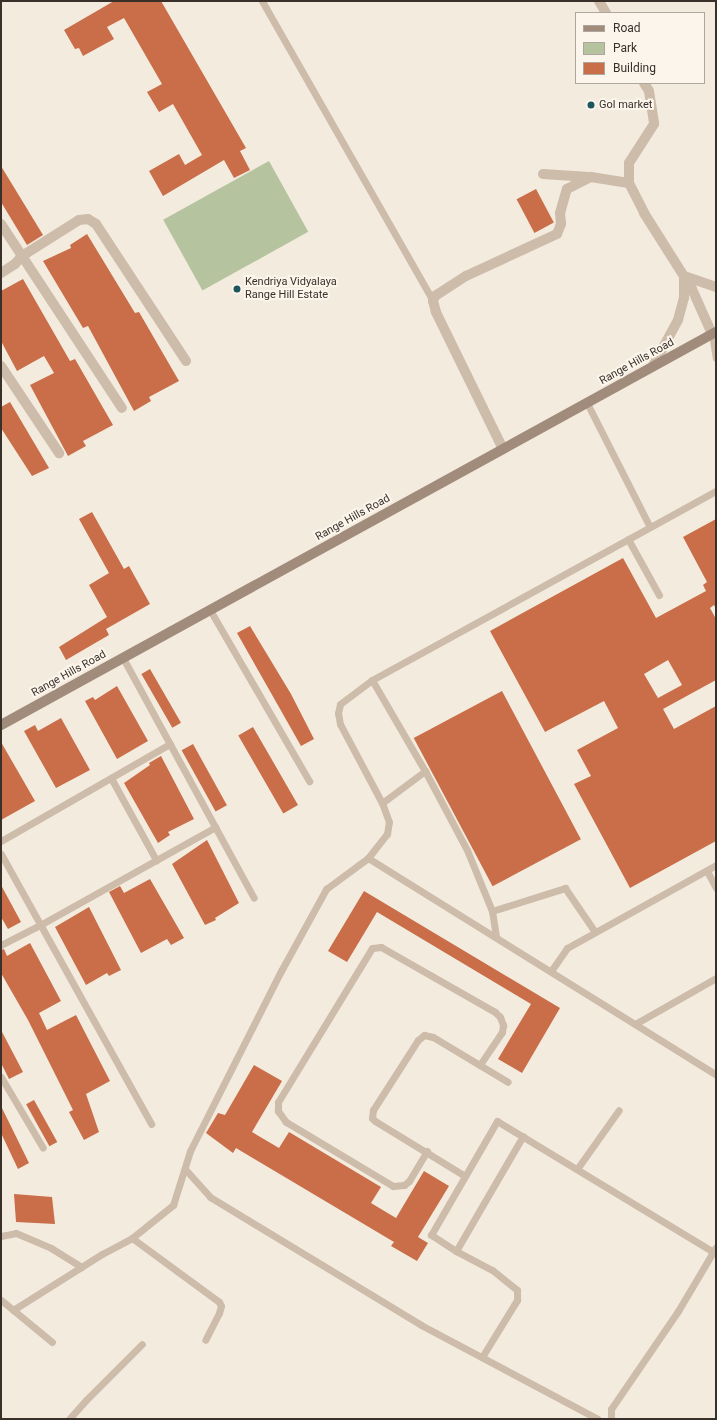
<!DOCTYPE html>
<html>
<head>
<meta charset="utf-8">
<style>
	body { margin:0 }
	#map { position:relative; width:717px; height:1420px; overflow:hidden; background:#f4ebdf; font-family:Roboto,sans-serif }
	div>[style] { position:absolute }
	[style*='--x'] { left:calc(var(--x)*1px); top:calc(var(--y)*1px); width:calc(var(--w)*1px); rotate:calc(var(--a)*1deg) }
	.green>* { inset:0; background:#b5c49e; transform-origin:0 0 }
	.building>* { inset:0; background:#c96e48; transform-origin:0 0 }
	.lane>* { height:7px; margin:-3.5px; padding:0 3.5px; transform-origin:3.5px; border-radius:3.5px; background:#cdbcaa }
	.street>* { height:10px; margin:-5px; padding:0 5px; transform-origin:5px; border-radius:5px; background:#cdbcaa }
	.secondary>* { height:10px; margin:-5px; padding:0 5px; transform-origin:5px; border-radius:5px; background:#a18b7b }
	.dots>* { width:11px; height:11px; translate:-50% -50%; box-sizing:border-box; border:2px solid #fbf5ec; border-radius:50% }
	span { translate:-50% -50%; white-space:nowrap; text-align:center; line-height:1.15; -webkit-text-stroke:4px #fbf5ec; paint-order:stroke }
	.poi-label { font-size:11px; color:#3a302a }
	.left { translate:0 -50%; text-align:left }
	.street-label { font-size:11px; color:#3a302a }
	.frame { position:absolute; inset:0; border:2px solid #3a302a; pointer-events:none }
	.legend { position:absolute; left:575px; top:12px; width:130px; height:72px; box-sizing:border-box; background:#fbf5ec; border:1px solid #aea69e; margin:0; padding:5px 7px; list-style:none; font-size:12px; color:#3a302a }
	.legend li { display:flex; align-items:center; gap:8px; height:20px }
	.legend b { width:20px; border:1px solid #aea69e }
</style>
</head>
<body>
<div id="map">
	<div class="green">
		<div style="left:269px;top:161px;width:81px;height:121px;rotate:61deg"></div>
	</div>
	<div class="building">
		<div style="clip-path:polygon(114px 1px,161px 1px,246px 148px,240px 151px,250px 170px,234px 178px,224px 160px,163px 196px,149px 171px,179px 154px,185px 165px,202px 155px,173px 104px,159px 112px,147px 92px,162px 84px,124px 18px,107px 27px,114px 39px,83px 56px,79px 48px,75px 49px,64px 30px)"></div>
		<div style="clip-path:polygon(1px 166px,43px 235px,27px 245px,1px 202px)"></div>
		<div style="left:536px;top:189px;width:38px;height:22px;rotate:62deg"></div>
		<div style="clip-path:polygon(87px 234px,135px 313px,139px 312px,179px 381px,149px 397px,151px 401px,134px 411px,88px 326px,83px 328px,43px 261px,71px 248px,70px 245px)"></div>
		<div style="clip-path:polygon(23px 279px,70px 361px,75px 359px,113px 425px,83px 441px,86px 446px,68px 456px,30px 385px,54px 373px,44px 356px,17px 371px,1px 341px,1px 291px)"></div>
		<div style="clip-path:polygon(10px 402px,49px 468px,32px 476px,1px 428px,1px 407px)"></div>
		<div style="clip-path:polygon(92px 512px,124px 569px,129px 566px,150px 604px,106px 629px,109px 635px,66px 660px,59px 647px,107px 617px,89px 585px,109px 573px,79px 519px)"></div>
		<div style="clip-path:polygon(evenodd,716px 519px,716px 609px,714px 605px,710px 608px,716px 619px,716px 680px,663px 709px,674px 729px,716px 706px,716px 841px,630px 888px,574px 784px,591px 776px,577px 750px,618px 728px,604px 701px,545px 732px,490px 631px,623px 558px,656px 618px,706px 591px,703px 585px,707px 582px,683px 537px,716px 519px,668px 660px,682px 685px,658px 698px,644px 674px,668px 660px)"></div>
		<div style="clip-path:polygon(250px 626px,291px 694px,314px 739px,301px 746px,237px 633px)"></div>
		<div style="left:150px;top:669px;width:62px;height:10px;rotate:60deg"></div>
		<div style="clip-path:polygon(117px 686px,148px 741px,117px 759px,85px 701px,93px 697px,95px 700px)"></div>
		<div style="left:502px;top:691px;width:168px;height:100px;rotate:62deg"></div>
		<div style="clip-path:polygon(61px 718px,90px 770px,56px 788px,24px 731px,35px 725px,38px 731px)"></div>
		<div style="left:253px;top:727px;width:90px;height:17px;rotate:60deg"></div>
		<div style="clip-path:polygon(1px 742px,35px 801px,1px 820px)"></div>
		<div style="left:193px;top:744px;width:70px;height:13px;rotate:61deg"></div>
		<div style="clip-path:polygon(161px 756px,194px 819px,168px 832px,170px 835px,158px 843px,124px 783px,150px 765px,149px 763px)"></div>
		<div style="clip-path:polygon(207px 840px,239px 903px,215px 918px,216px 920px,205px 925px,172px 864px)"></div>
		<div style="clip-path:polygon(150px 879px,184px 938px,171px 945px,167px 939px,141px 953px,109px 892px,120px 886px,124px 893px)"></div>
		<div style="clip-path:polygon(1px 885px,21px 922px,8px 929px,1px 917px)"></div>
		<div style="clip-path:polygon(364px 891px,560px 1008px,522px 1073px,498px 1059px,531px 1004px,377px 912px,347px 962px,328px 951px)"></div>
		<div style="clip-path:polygon(89px 907px,121px 970px,109px 976px,107px 973px,86px 985px,55px 927px)"></div>
		<div style="clip-path:polygon(30px 943px,61px 1001px,39px 1013px,47px 1030px,76px 1015px,110px 1081px,86px 1094px,99px 1132px,84px 1140px,69px 1112px,73px 1110px,28px 1020px,1px 973px,1px 950px,4px 949px,7px 956px)"></div>
		<div style="clip-path:polygon(1px 1030px,23px 1072px,9px 1079px,1px 1063px)"></div>
		<div style="clip-path:polygon(254px 1065px,282px 1081px,252px 1132px,279px 1148px,289px 1132px,381px 1187px,371px 1203px,396px 1218px,424px 1171px,449px 1186px,418px 1237px,428px 1243px,417px 1261px,391px 1246px,394px 1242px,236px 1148px,233px 1153px,206px 1133px,218px 1113px,225px 1115px)"></div>
		<div style="left:34px;top:1100px;width:48px;height:9px;rotate:61deg"></div>
		<div style="clip-path:polygon(1px 1106px,29px 1163px,18px 1169px,1px 1133px)"></div>
		<div style="clip-path:polygon(14px 1194px,52px 1197px,55px 1224px,16px 1222px)"></div>
	</div>
	<div class="lane">
		<div style="--x:262;--y:1;--w:345;--a:60.3"></div>
		<div style="--x:712;--y:334;--w:24;--a:81"></div>
		<div style="--x:587;--y:403;--w:139;--a:63.1"></div>
		<div style="--x:628;--y:539;--w:64;--a:61"></div>
		<div style="--x:210;--y:610;--w:198;--a:59.9"></div>
		<div style="--x:123;--y:658;--w:273;--a:61.4"></div>
		<div style="--x:372;--y:680;--w:393;--a:-28.8"></div>
		<div style="--x:111;--y:778;--w:94;--a:61.2"></div>
		<div style="--x:382;--y:803;--w:54;--a:-36.7"></div>
		<div style="--x:1;--y:841;--w:195;--a:-29.9"></div>
		<div style="--x:1;--y:854;--w:309;--a:60.9"></div>
		<div style="--x:368;--y:858;--w:31;--a:-52"></div>
		<div style="--x:387;--y:834;--w:12;--a:-81"></div>
		<div style="--x:389;--y:822;--w:20;--a:-110"></div>
		<div style="--x:382;--y:803;--w:89;--a:-118"></div>
		<div style="--x:340;--y:724;--w:11;--a:-100"></div>
		<div style="--x:338;--y:713;--w:9;--a:-77"></div>
		<div style="--x:340;--y:704;--w:40;--a:-37"></div>
		<div style="--x:372;--y:680;--w:105;--a:59.8"></div>
		<div style="--x:425;--y:771;--w:89;--a:62"></div>
		<div style="--x:467;--y:850;--w:66;--a:67.7"></div>
		<div style="--x:492;--y:911;--w:26;--a:81"></div>
		<div style="--x:707;--y:871;--w:19;--a:62"></div>
		<div style="--x:492;--y:911;--w:77;--a:-17.5"></div>
		<div style="--x:565;--y:888;--w:53;--a:55.7"></div>
		<div style="--x:1;--y:945;--w:44;--a:-27.1"></div>
		<div style="--x:40;--y:925;--w:201;--a:-29.2"></div>
		<div style="--x:551;--y:971;--w:28;--a:-55"></div>
		<div style="--x:567;--y:948;--w:171;--a:-29.1"></div>
		<div style="--x:635;--y:1024;--w:93;--a:-29.6"></div>
		<div style="--x:1;--y:1077;--w:82;--a:59.4"></div>
		<div style="--x:427;--y:1151;--w:35;--a:121"></div>
		<div style="--x:409;--y:1181;--w:6;--a:141"></div>
		<div style="--x:404;--y:1185;--w:11;--a:175"></div>
		<div style="--x:393;--y:1186;--w:125;--a:-149.1"></div>
		<div style="--x:286;--y:1122;--w:14;--a:-126"></div>
		<div style="--x:278;--y:1111;--w:9;--a:-90"></div>
		<div style="--x:278;--y:1102;--w:180;--a:-58.6"></div>
		<div style="--x:372;--y:948;--w:9;--a:-6"></div>
		<div style="--x:381;--y:947;--w:131;--a:29.7"></div>
		<div style="--x:495;--y:1012;--w:7;--a:45"></div>
		<div style="--x:500;--y:1017;--w:9;--a:69"></div>
		<div style="--x:503;--y:1025;--w:7;--a:98"></div>
		<div style="--x:502;--y:1032;--w:40;--a:124"></div>
		<div style="--x:185;--y:1169;--w:38;--a:48"></div>
		<div style="--x:210;--y:1197;--w:247;--a:31.2"></div>
		<div style="--x:421;--y:1325;--w:200;--a:28"></div>
		<div style="--x:577;--y:1169;--w:72;--a:-54.6"></div>
		<div style="--x:465;--y:1176;--w:105;--a:-148.6"></div>
		<div style="--x:375;--y:1121;--w:4;--a:-135"></div>
		<div style="--x:372;--y:1118;--w:8;--a:-83"></div>
		<div style="--x:373;--y:1110;--w:83;--a:-57.3"></div>
		<div style="--x:418;--y:1040;--w:8;--a:-40"></div>
		<div style="--x:424;--y:1035;--w:9;--a:13"></div>
		<div style="--x:433;--y:1037;--w:87;--a:31"></div>
		<div style="--x:1;--y:1236;--w:15;--a:-11"></div>
		<div style="--x:16;--y:1233;--w:38;--a:23"></div>
		<div style="--x:51;--y:1248;--w:36;--a:32"></div>
		<div style="--x:132;--y:1238;--w:108;--a:36.3"></div>
		<div style="--x:219;--y:1302;--w:4;--a:63"></div>
		<div style="--x:221;--y:1306;--w:7;--a:106"></div>
		<div style="--x:219;--y:1313;--w:30;--a:117"></div>
		<div style="--x:456;--y:1251;--w:133;--a:-59.8"></div>
		<div style="--x:1;--y:1300;--w:66;--a:39.5"></div>
		<div style="--x:13;--y:1310;--w:105;--a:-32.2"></div>
		<div style="--x:102;--y:1254;--w:34;--a:-28"></div>
		<div style="--x:132;--y:1238;--w:53;--a:-38.8"></div>
		<div style="--x:173;--y:1205;--w:57;--a:-72.5"></div>
		<div style="--x:190;--y:1151;--w:202;--a:-63.2"></div>
		<div style="--x:281;--y:971;--w:94;--a:-61.2"></div>
		<div style="--x:326;--y:889;--w:52;--a:-36.4"></div>
		<div style="--x:368;--y:858;--w:410;--a:31.9"></div>
		<div style="--x:482;--y:1357;--w:67;--a:-58.4"></div>
		<div style="--x:517;--y:1300;--w:10;--a:-90"></div>
		<div style="--x:517;--y:1290;--w:32;--a:-141"></div>
		<div style="--x:492;--y:1270;--w:41;--a:-152.2"></div>
		<div style="--x:456;--y:1251;--w:30;--a:-147"></div>
		<div style="--x:431;--y:1235;--w:132;--a:-59.9"></div>
		<div style="--x:497;--y:1121;--w:253;--a:31.2"></div>
		<div style="--x:69;--y:1419;--w:25;--a:-48"></div>
		<div style="--x:86;--y:1400;--w:79;--a:-45"></div>
		<div style="--x:611;--y:1419;--w:10;--a:-90"></div>
		<div style="--x:611;--y:1409;--w:119;--a:-55.6"></div>
		<div style="--x:678;--y:1311;--w:74;--a:-59.3"></div>
	</div>
	<div class="street">
		<div style="--x:599;--y:1;--w:14;--a:60"></div>
		<div style="--x:644;--y:83;--w:9;--a:58"></div>
		<div style="--x:649;--y:91;--w:33;--a:81"></div>
		<div style="--x:654;--y:124;--w:46;--a:122.7"></div>
		<div style="--x:629;--y:163;--w:20;--a:90"></div>
		<div style="--x:629;--y:183;--w:34;--a:63"></div>
		<div style="--x:644;--y:213;--w:90;--a:57.7"></div>
		<div style="--x:692;--y:289;--w:49;--a:66"></div>
		<div style="--x:543;--y:174;--w:46;--a:3.7"></div>
		<div style="--x:1;--y:224;--w:220;--a:56.7"></div>
		<div style="--x:1;--y:273;--w:17;--a:-33"></div>
		<div style="--x:15;--y:264;--w:11;--a:-49"></div>
		<div style="--x:22;--y:256;--w:67;--a:-32.3"></div>
		<div style="--x:79;--y:220;--w:9;--a:-6"></div>
		<div style="--x:88;--y:219;--w:9;--a:32"></div>
		<div style="--x:96;--y:224;--w:164;--a:56.7"></div>
		<div style="--x:1;--y:366;--w:105;--a:56.3"></div>
		<div style="--x:653;--y:366;--w:52;--a:-61.5"></div>
		<div style="--x:678;--y:320;--w:23;--a:-75"></div>
		<div style="--x:684;--y:298;--w:22;--a:-90"></div>
		<div style="--x:684;--y:276;--w:34;--a:19"></div>
		<div style="--x:503;--y:449;--w:153;--a:-116.1"></div>
		<div style="--x:436;--y:312;--w:11;--a:-105"></div>
		<div style="--x:433;--y:301;--w:5;--a:-68"></div>
		<div style="--x:435;--y:296;--w:37;--a:-33"></div>
		<div style="--x:466;--y:276;--w:100;--a:-24.8"></div>
		<div style="--x:557;--y:234;--w:11;--a:-68"></div>
		<div style="--x:561;--y:224;--w:11;--a:-95"></div>
		<div style="--x:560;--y:213;--w:25;--a:-74"></div>
		<div style="--x:567;--y:189;--w:27;--a:-27"></div>
		<div style="--x:591;--y:177;--w:38;--a:9"></div>
	</div>
	<div class="secondary">
		<div style="--x:1;--y:725;--w:816;--a:-28.8"></div>
	</div>
	<div class="dots">
		<div style="left:591px;top:105px;background:#1e565d"></div>
		<div style="left:237px;top:289px;background:#1e565d"></div>
	</div>
	<div class="poi-label">
		<span class="left" style="left:599px;top:105px">Gol market</span>
		<span class="left" style="left:245px;top:289px">Kendriya Vidyalaya<br>Range Hill Estate</span>
	</div>
	<div class="street-label">
		<span style="left:637px;top:362px;rotate:-29deg">Range Hills Road</span>
		<span style="left:353px;top:518px;rotate:-29deg">Range Hills Road</span>
		<span style="left:69px;top:674px;rotate:-29deg">Range Hills Road</span>
	</div>
	<div class="frame"></div>
	<ul class="legend">
	<li><b style="height:5px;background:#a18b7b"></b>Road</li>
	<li><b style="height:11px;background:#b5c49e"></b>Park</li>
	<li><b style="height:11px;background:#c96e48"></b>Building</li>
	</ul>
</div>
</body>
</html>
